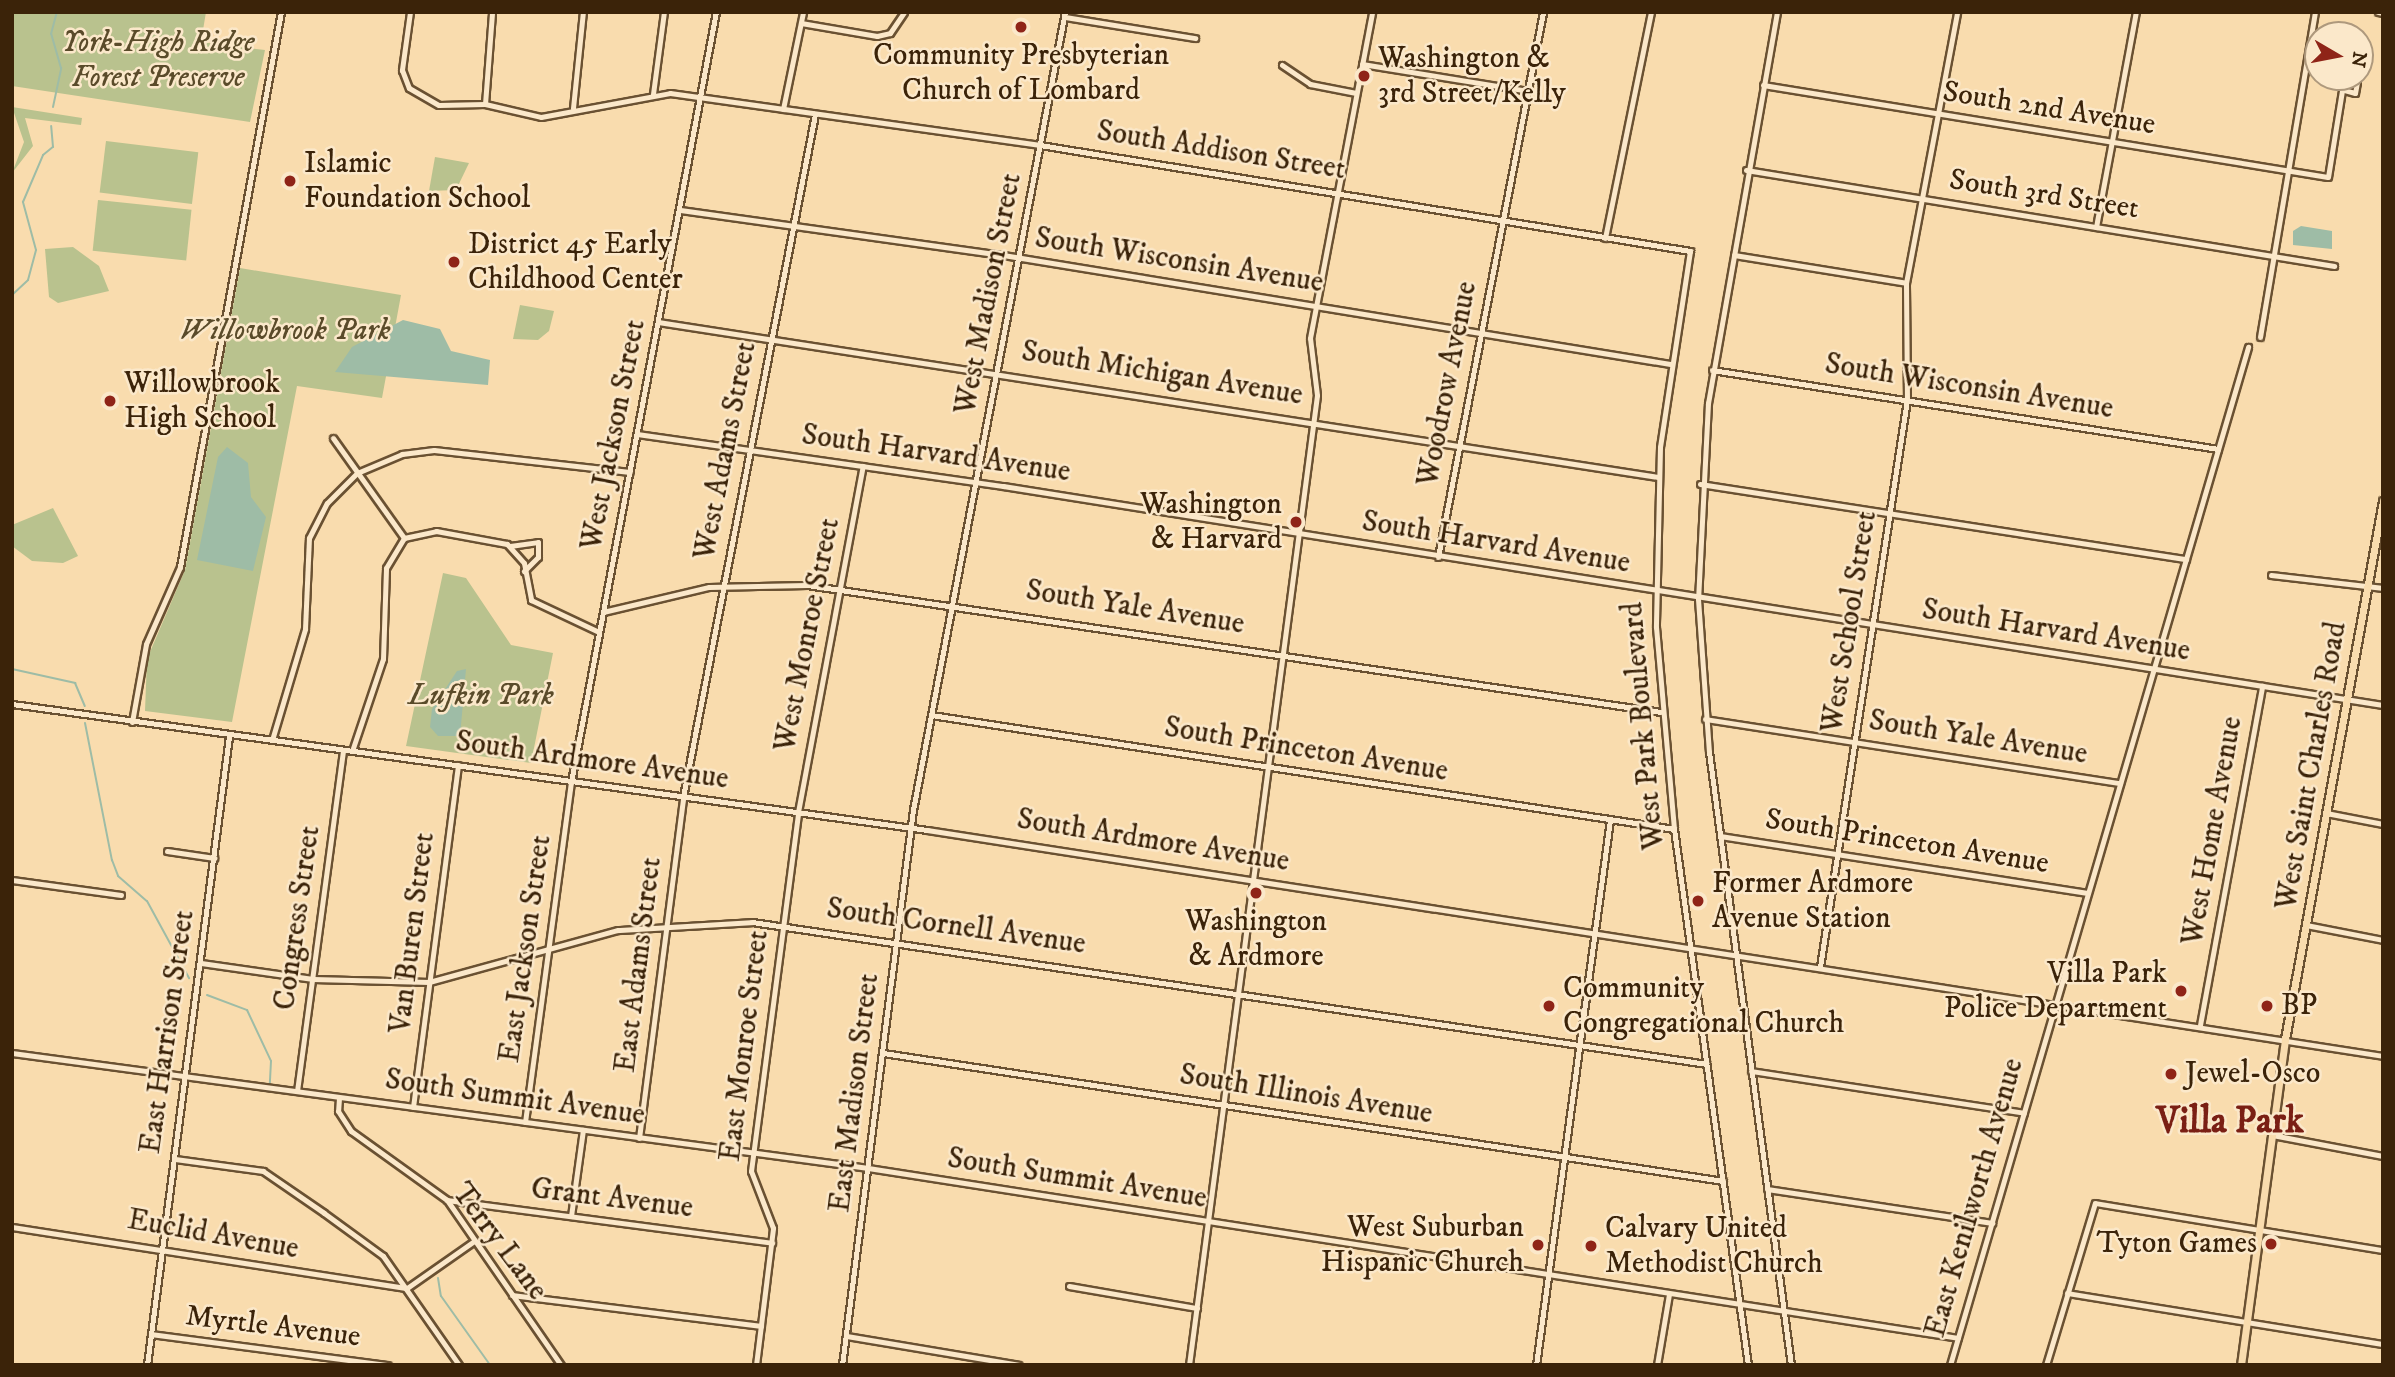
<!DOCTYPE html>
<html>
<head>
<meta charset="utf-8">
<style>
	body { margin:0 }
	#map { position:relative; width:2395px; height:1377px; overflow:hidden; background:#f9dcae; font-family:"IM FELL DW Pica",serif }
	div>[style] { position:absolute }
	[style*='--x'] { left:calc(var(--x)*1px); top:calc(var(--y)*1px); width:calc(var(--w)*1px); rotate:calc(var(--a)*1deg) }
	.green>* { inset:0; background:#b9c28e; transform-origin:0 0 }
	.water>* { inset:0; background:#9ebca6 }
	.stream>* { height:2px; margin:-1px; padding:0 1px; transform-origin:1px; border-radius:1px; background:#9ebca6 }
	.roads { filter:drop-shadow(2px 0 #6a5132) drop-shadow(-2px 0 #6a5132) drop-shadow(0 2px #6a5132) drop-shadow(0 -2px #6a5132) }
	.minor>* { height:5px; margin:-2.5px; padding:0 2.5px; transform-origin:2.5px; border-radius:2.5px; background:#fbe8ca }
	.major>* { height:7px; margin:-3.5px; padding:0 3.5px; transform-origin:3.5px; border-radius:3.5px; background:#f9dcae }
	.dots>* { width:19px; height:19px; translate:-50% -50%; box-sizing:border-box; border:4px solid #fbe8ca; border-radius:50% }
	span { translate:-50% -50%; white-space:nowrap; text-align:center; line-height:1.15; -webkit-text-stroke:5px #fbe8ca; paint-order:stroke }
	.park-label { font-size:30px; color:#5a4b2a; font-style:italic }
	.poi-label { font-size:30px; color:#3b2309 }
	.left { translate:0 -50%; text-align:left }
	.right { translate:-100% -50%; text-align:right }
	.street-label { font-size:30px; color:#3b2309 }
	.district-label { font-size:37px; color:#7a1f14; font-weight:700 }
	.frame { position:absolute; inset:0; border:14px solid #3b2309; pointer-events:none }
	.north { position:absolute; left:2304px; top:21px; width:70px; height:70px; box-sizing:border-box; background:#fbe8ca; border:2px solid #ae997d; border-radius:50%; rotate:100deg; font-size:19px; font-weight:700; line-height:28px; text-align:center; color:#3b2309 }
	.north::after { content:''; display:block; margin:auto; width:24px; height:32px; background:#8f2418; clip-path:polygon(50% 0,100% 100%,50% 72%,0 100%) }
</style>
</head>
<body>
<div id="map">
	<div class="green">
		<div style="clip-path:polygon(12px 12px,206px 12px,201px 42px,265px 50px,250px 122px,12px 86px)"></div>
		<div style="clip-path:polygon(12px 107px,82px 118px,81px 125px,25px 118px,33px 146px,12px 173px,24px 142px)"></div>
		<div style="left:106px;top:141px;width:93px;height:52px;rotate:7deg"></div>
		<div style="clip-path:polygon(435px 157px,469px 163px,456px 190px,429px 191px)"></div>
		<div style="left:98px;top:200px;width:94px;height:51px;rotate:6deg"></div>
		<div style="clip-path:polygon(73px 247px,99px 266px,109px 291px,58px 303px,49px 297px,45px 249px)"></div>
		<div style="clip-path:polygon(240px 268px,401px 295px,382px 398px,297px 386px,232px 722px,145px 711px,147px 659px,185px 570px)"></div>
		<div style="clip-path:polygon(520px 305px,554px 311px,549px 331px,538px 340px,513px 339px)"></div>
		<div style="clip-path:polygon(53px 508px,78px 556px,63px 563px,32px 561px,12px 546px,12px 525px)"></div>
		<div style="clip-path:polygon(443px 573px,466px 578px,511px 645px,553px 653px,531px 763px,406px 746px)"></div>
	</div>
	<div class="water">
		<div style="clip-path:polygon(2301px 226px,2332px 231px,2332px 249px,2293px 245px,2293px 231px)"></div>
		<div style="clip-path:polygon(403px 320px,440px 329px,451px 351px,490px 360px,488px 385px,335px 372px,352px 347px)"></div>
		<div style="clip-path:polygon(227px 447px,248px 463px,251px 497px,266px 517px,253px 571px,197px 560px,218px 457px)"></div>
		<div style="clip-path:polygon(466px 669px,460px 736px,438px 736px,430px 727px,432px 709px,457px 671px)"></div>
	</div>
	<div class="stream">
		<div style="--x:53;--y:107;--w:40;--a:-78"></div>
		<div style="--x:61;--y:68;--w:35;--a:-106"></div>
		<div style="--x:51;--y:34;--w:23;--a:-75"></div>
		<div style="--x:12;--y:295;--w:22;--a:-43"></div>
		<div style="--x:28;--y:280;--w:31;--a:-75"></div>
		<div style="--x:36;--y:250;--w:50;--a:-105.2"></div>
		<div style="--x:23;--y:202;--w:51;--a:-66.9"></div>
		<div style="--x:43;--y:155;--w:13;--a:-39"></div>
		<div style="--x:53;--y:147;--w:21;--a:-95"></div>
		<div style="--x:12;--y:669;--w:65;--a:12.5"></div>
		<div style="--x:75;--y:683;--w:25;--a:67"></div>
		<div style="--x:85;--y:723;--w:140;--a:78.9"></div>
		<div style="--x:112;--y:860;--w:17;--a:69"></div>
		<div style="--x:118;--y:876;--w:38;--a:41"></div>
		<div style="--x:147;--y:901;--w:88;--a:61.4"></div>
		<div style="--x:207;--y:995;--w:43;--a:20.6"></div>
		<div style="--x:247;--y:1010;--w:56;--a:64.8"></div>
		<div style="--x:271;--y:1061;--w:22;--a:93"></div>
		<div style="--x:438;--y:1278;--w:18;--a:81"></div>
		<div style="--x:441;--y:1296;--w:85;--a:54.6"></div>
	</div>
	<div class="roads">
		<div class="minor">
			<div style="--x:410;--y:12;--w:59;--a:97.9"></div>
			<div style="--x:402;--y:70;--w:19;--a:69"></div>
			<div style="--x:409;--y:88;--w:34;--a:30"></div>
			<div style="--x:439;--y:105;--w:46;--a:-1.2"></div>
			<div style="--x:485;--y:104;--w:57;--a:13.1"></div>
			<div style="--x:541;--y:117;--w:131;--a:-10.5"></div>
			<div style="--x:670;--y:93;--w:374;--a:8"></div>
			<div style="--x:1040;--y:145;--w:659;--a:9.26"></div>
			<div style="--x:1690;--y:251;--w:198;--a:98.7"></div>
			<div style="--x:1660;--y:447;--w:180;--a:91.3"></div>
			<div style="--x:1656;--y:627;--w:203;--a:84.9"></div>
			<div style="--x:1674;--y:829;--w:541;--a:82.14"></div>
			<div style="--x:1777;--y:12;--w:397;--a:100"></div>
			<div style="--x:1708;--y:403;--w:196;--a:92.9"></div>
			<div style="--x:1698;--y:599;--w:153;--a:85.9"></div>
			<div style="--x:1709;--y:752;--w:618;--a:82.38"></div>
			<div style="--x:2378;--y:12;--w:5;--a:11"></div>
			<div style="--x:1065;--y:17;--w:132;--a:9.2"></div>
			<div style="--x:801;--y:23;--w:77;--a:9.7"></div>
			<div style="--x:877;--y:36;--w:13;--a:-13"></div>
			<div style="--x:890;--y:33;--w:25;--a:-56"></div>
			<div style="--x:1362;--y:64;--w:168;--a:9.2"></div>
			<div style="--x:1282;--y:65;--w:34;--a:34"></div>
			<div style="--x:1310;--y:84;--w:47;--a:11.1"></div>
			<div style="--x:1763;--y:85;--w:572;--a:9.25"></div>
			<div style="--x:2328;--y:177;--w:94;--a:-80.8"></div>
			<div style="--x:2343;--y:84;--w:14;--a:-8"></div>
			<div style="--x:2357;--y:82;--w:11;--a:100"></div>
			<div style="--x:2355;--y:93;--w:11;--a:-165"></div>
			<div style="--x:653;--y:94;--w:83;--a:-82.4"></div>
			<div style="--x:485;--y:104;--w:92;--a:-85.6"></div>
			<div style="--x:573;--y:108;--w:97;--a:-84.1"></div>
			<div style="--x:783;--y:109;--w:99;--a:-78.3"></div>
			<div style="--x:1746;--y:170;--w:596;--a:9.27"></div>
			<div style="--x:681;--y:210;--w:325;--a:8"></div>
			<div style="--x:1003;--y:255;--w:676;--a:9.28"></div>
			<div style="--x:2096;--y:227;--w:219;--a:-79.5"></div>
			<div style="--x:1605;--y:238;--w:231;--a:-78.5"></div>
			<div style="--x:1734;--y:255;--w:174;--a:9.2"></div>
			<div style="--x:658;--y:322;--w:1012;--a:8.81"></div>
			<div style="--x:2260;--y:337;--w:330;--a:-80.4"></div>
			<div style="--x:1712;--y:370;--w:512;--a:8.87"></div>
			<div style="--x:637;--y:434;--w:370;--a:8.1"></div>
			<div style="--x:1003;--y:486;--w:1397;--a:9.02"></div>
			<div style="--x:333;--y:438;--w:123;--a:54.6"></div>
			<div style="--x:1700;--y:484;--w:492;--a:8.8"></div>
			<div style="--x:510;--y:546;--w:28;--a:-8"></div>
			<div style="--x:538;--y:542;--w:15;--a:90"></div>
			<div style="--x:538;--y:557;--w:20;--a:135"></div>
			<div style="--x:1438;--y:557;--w:555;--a:-79.09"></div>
			<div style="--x:2271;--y:575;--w:113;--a:6.6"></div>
			<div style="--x:603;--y:612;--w:109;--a:-13.3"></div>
			<div style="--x:709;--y:587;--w:98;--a:-1.2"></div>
			<div style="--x:807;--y:585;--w:863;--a:8.46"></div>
			<div style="--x:12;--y:704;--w:924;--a:7.84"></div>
			<div style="--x:927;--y:830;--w:1473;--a:8.82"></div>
			<div style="--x:931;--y:715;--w:752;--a:8.72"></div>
			<div style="--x:1705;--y:719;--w:420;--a:8.8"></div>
			<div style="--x:132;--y:722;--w:79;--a:-79.8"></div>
			<div style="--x:146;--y:644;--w:84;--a:-66.2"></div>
			<div style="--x:180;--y:567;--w:564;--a:-79.69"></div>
			<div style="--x:272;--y:740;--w:116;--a:-73.4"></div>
			<div style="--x:305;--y:629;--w:91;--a:-87.5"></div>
			<div style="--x:309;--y:538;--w:39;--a:-63"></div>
			<div style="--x:327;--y:503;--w:42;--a:-45"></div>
			<div style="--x:357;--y:473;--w:49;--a:-22.9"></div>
			<div style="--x:402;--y:454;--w:32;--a:-7"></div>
			<div style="--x:434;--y:450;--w:197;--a:6.4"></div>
			<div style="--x:352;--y:751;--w:97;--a:-71.4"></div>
			<div style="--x:383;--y:659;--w:91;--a:-88.1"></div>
			<div style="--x:386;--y:568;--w:35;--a:-59"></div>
			<div style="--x:404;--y:538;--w:33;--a:-12"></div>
			<div style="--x:436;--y:531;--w:72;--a:10.4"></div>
			<div style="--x:507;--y:544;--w:25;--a:48"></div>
			<div style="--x:524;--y:563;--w:38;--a:79"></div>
			<div style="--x:531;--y:600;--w:75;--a:25.2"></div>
			<div style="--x:2326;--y:813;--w:58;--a:10.9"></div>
			<div style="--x:1720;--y:836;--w:372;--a:8.8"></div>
			<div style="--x:167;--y:851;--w:48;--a:8.5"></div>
			<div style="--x:12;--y:880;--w:110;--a:7.8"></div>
			<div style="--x:2306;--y:925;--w:78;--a:11"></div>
			<div style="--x:201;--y:963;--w:113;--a:8.1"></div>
			<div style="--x:313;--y:979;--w:116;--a:1.5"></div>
			<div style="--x:429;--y:982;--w:196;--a:-15.4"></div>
			<div style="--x:618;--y:930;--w:134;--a:-3.4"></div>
			<div style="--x:752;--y:922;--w:965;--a:8.46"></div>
			<div style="--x:1820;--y:967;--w:574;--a:-81.28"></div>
			<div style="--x:1907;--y:400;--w:117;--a:-90.5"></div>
			<div style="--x:1906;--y:283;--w:276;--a:-79.3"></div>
			<div style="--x:2200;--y:1025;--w:345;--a:-79.6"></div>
			<div style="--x:12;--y:1053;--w:864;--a:7.65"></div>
			<div style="--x:868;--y:1168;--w:1103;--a:8.86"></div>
			<div style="--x:883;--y:1053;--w:850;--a:8.66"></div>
			<div style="--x:1751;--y:1071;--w:276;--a:8.7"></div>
			<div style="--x:297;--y:1091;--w:344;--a:-82.3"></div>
			<div style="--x:339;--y:1098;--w:13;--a:94"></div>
			<div style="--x:338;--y:1111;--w:24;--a:57"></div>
			<div style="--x:351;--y:1131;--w:118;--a:35.7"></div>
			<div style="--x:447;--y:1200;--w:201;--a:55.4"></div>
			<div style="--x:413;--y:1107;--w:345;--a:-82.5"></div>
			<div style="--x:525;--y:1122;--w:343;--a:-82.3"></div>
			<div style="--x:571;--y:782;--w:784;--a:-79.34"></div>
			<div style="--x:2272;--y:1135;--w:113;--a:10.7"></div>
			<div style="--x:639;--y:1138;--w:344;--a:-82.6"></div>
			<div style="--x:683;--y:797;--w:696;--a:-79.06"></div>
			<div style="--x:175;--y:1159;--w:89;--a:7.8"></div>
			<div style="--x:263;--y:1171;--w:74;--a:34.5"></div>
			<div style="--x:324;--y:1213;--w:73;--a:36.1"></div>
			<div style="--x:383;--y:1256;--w:133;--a:55.1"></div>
			<div style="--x:1767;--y:1189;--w:228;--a:8.6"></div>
			<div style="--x:447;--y:1200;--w:328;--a:7.5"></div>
			<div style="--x:571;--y:1216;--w:87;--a:-82.1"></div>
			<div style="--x:12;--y:1227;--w:400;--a:8.8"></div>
			<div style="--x:407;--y:1288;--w:82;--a:-35"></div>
			<div style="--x:1069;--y:1286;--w:130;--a:9.8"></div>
			<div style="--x:2067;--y:1293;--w:320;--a:9.2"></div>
			<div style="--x:512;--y:1295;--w:251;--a:7.1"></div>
			<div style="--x:151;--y:1334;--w:239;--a:7.5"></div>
			<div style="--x:846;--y:1336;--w:175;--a:9.5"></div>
			<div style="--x:147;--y:1365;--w:634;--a:-82.57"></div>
			<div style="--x:756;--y:1365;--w:138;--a:-82.9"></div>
			<div style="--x:773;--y:1228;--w:61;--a:-111.1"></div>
			<div style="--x:751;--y:1171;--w:362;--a:-82.5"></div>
			<div style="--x:798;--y:812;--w:352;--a:-79.4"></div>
			<div style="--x:842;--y:1365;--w:560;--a:-82.71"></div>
			<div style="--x:913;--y:810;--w:812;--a:-79.22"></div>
			<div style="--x:1189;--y:1365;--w:978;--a:-82.48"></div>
			<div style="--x:1317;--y:395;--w:57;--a:-97"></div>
			<div style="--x:1310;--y:338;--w:332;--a:-79.2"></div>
			<div style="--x:1536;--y:1365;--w:550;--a:-82.27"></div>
			<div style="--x:1657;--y:1365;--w:72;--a:-80.4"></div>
			<div style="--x:1950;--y:1365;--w:1061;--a:-73.68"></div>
			<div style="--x:2046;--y:1365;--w:169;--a:-73.2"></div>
			<div style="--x:2095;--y:1203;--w:292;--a:9.3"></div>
		</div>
		<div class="major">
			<div style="--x:2241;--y:1365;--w:329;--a:-82.3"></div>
			<div style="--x:2285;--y:1039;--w:547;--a:-79.68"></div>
		</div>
	</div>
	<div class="dots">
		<div style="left:1021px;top:27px;background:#8f2418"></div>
		<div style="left:1364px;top:76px;background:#8f2418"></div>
		<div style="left:290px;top:181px;background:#8f2418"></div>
		<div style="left:454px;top:262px;background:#8f2418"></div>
		<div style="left:110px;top:401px;background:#8f2418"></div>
		<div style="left:1296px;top:522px;background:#8f2418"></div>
		<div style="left:1256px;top:893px;background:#8f2418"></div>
		<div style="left:1698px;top:901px;background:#8f2418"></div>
		<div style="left:2181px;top:991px;background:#8f2418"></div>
		<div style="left:1549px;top:1006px;background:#8f2418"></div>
		<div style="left:2267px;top:1006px;background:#8f2418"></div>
		<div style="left:2171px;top:1074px;background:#8f2418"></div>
		<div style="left:2271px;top:1244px;background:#8f2418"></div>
		<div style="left:1538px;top:1245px;background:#8f2418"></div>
		<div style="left:1591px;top:1246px;background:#8f2418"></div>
	</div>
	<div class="park-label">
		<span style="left:158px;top:60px">York-High Ridge<br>Forest Preserve</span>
		<span style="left:285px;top:331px">Willowbrook Park</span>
		<span style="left:481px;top:696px">Lufkin Park</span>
	</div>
	<div class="poi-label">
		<span style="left:1021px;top:73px">Community Presbyterian<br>Church of Lombard</span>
		<span class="left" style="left:1378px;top:76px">Washington &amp;<br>3rd Street/Kelly</span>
		<span class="left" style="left:304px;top:181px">Islamic<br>Foundation School</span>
		<span class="left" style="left:468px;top:262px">District 45 Early<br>Childhood Center</span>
		<span class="left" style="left:124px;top:401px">Willowbrook<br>High School</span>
		<span class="right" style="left:1282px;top:522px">Washington<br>&amp; Harvard</span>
		<span class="left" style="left:1712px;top:901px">Former Ardmore<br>Avenue Station</span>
		<span style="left:1256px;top:939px">Washington<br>&amp; Ardmore</span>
		<span class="right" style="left:2167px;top:991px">Villa Park<br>Police Department</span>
		<span class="left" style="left:1563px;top:1006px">Community<br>Congregational Church</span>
		<span class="left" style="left:2281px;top:1006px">BP</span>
		<span class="left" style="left:2185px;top:1074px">Jewel-Osco</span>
		<span class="right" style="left:1524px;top:1245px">West Suburban<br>Hispanic Church</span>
		<span class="left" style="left:1605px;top:1246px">Calvary United<br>Methodist Church</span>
		<span class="right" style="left:2257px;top:1244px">Tyton Games</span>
	</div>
	<div class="street-label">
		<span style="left:2049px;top:109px;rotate:9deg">South 2nd Avenue</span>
		<span style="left:1221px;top:151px;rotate:9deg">South Addison Street</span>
		<span style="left:2044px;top:195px;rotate:9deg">South 3rd Street</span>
		<span style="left:1179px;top:261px;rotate:9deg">South Wisconsin Avenue</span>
		<span style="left:989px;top:294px;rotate:-79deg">West Madison Street</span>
		<span style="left:1162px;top:374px;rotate:9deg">South Michigan Avenue</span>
		<span style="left:1448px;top:384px;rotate:-79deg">Woodrow Avenue</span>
		<span style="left:1969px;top:387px;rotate:9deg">South Wisconsin Avenue</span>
		<span style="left:614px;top:435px;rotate:-79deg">West Jackson Street</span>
		<span style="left:726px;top:451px;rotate:-79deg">West Adams Street</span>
		<span style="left:936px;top:454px;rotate:8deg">South Harvard Avenue</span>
		<span style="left:1496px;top:543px;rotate:9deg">South Harvard Avenue</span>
		<span style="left:1135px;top:608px;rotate:9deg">South Yale Avenue</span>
		<span style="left:1850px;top:622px;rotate:-81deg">West School Street</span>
		<span style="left:2056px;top:631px;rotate:9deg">South Harvard Avenue</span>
		<span style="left:808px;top:635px;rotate:-79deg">West Monroe Street</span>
		<span style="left:1644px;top:726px;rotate:-95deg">West Park Boulevard</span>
		<span style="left:1978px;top:738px;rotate:9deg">South Yale Avenue</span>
		<span style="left:1306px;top:750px;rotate:9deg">South Princeton Avenue</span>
		<span style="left:592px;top:761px;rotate:8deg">South Ardmore Avenue</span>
		<span style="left:2312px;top:766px;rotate:-80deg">West Saint Charles Road</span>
		<span style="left:2213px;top:831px;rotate:-80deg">West Home Avenue</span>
		<span style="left:1153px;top:841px;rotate:9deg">South Ardmore Avenue</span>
		<span style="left:1907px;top:842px;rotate:9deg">South Princeton Avenue</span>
		<span style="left:298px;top:918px;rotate:-82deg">Congress Street</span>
		<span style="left:956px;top:927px;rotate:8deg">South Cornell Avenue</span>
		<span style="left:413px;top:933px;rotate:-83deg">Van Buren Street</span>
		<span style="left:526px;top:949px;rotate:-82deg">East Jackson Street</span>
		<span style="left:639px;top:965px;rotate:-83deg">East Adams Street</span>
		<span style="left:168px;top:1032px;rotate:-82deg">East Harrison Street</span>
		<span style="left:745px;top:1046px;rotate:-83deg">East Monroe Street</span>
		<span style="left:855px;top:1093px;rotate:-83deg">East Madison Street</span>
		<span style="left:1306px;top:1095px;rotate:9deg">South Illinois Avenue</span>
		<span style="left:515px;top:1098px;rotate:8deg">South Summit Avenue</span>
		<span style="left:1077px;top:1179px;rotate:9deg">South Summit Avenue</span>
		<span style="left:1975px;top:1198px;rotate:-74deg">East Kenilworth Avenue</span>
		<span style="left:612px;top:1199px;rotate:7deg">Grant Avenue</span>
		<span style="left:213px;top:1235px;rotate:10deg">Euclid Avenue</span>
		<span style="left:499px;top:1242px;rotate:53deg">Terry Lane</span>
		<span style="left:273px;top:1327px;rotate:7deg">Myrtle Avenue</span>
	</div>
	<div class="district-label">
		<span style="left:2230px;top:1122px">Villa Park</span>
	</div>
	<div class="frame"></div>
	<div class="north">N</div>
</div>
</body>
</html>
